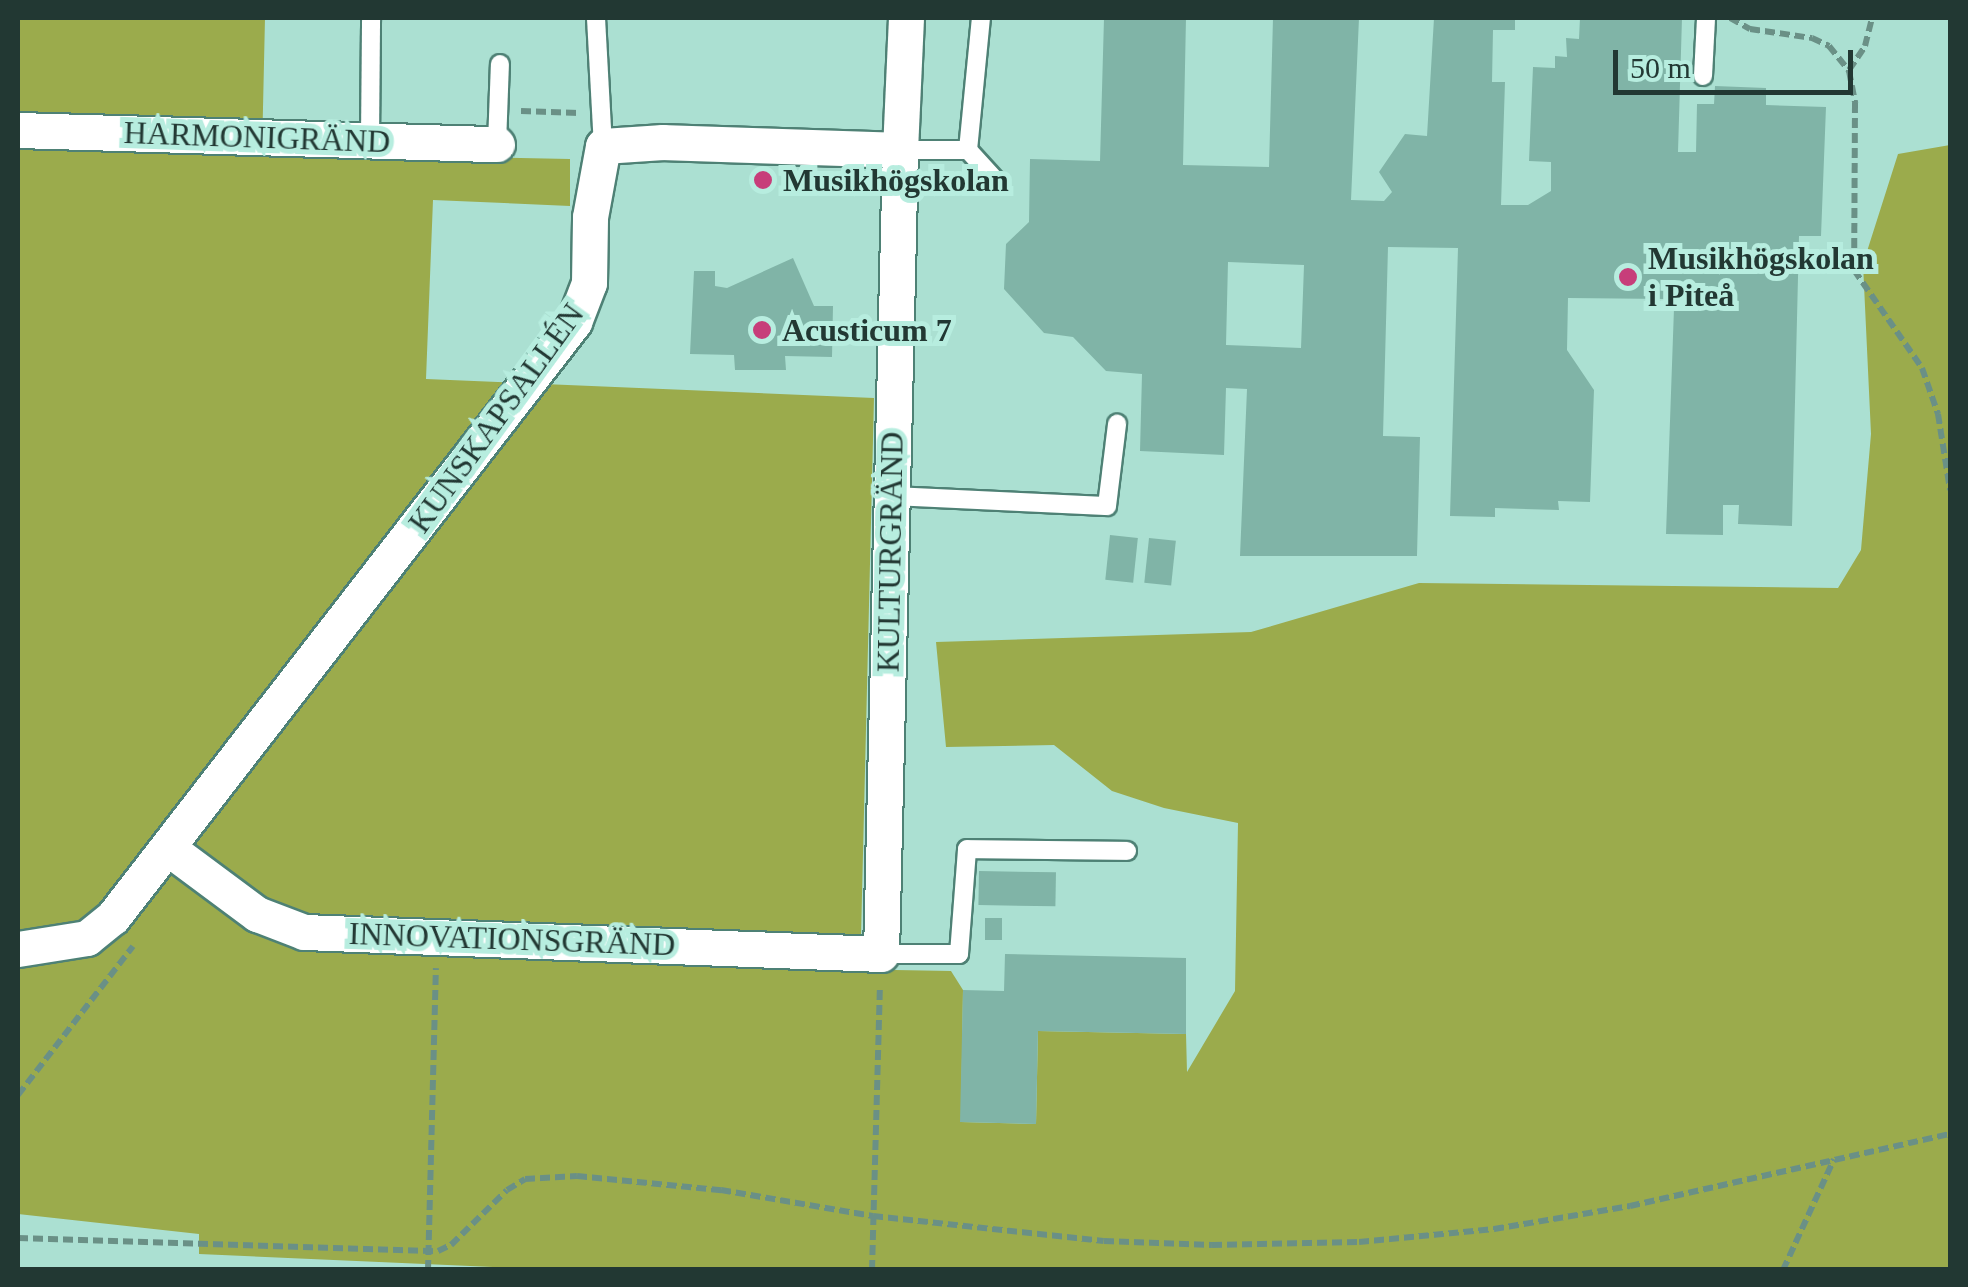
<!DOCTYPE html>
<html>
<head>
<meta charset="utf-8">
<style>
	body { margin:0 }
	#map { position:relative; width:1968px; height:1287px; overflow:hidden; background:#abe0d2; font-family:Georgia,serif }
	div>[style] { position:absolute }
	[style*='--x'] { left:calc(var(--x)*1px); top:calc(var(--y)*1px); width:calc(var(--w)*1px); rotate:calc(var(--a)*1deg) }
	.green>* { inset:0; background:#9bab4c }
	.building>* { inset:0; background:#80b4a7; transform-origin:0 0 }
	.path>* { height:6px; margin-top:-3px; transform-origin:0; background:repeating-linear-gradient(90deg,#6a9086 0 10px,transparent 0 15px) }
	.roads { filter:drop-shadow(2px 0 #4e8175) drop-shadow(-2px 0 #4e8175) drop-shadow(0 2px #4e8175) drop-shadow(0 -2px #4e8175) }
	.lane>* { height:18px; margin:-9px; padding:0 9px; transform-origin:9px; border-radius:9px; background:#fff }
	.street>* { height:35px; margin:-17.5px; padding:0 17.5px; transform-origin:17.5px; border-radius:17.5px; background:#fff }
	.dots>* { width:28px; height:28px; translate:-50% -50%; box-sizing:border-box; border:5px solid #b7eddf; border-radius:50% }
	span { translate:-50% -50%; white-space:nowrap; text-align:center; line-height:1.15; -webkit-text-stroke:10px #b7eddf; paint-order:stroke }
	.street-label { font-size:32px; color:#223833 }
	.poi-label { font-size:32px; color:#223833; font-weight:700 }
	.left { translate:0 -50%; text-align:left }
	.frame { position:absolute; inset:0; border:20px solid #223833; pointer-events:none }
	.scale { position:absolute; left:1613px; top:50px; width:240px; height:45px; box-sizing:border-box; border:5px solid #223833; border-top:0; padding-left:12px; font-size:30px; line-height:35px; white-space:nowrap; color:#223833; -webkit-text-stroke:8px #b7eddf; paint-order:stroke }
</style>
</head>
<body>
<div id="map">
	<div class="green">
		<div style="clip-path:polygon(18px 18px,265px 18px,262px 153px,570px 159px,570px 206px,433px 200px,426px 379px,874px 398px,861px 936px,895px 970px,951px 971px,963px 990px,961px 1122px,1036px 1124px,1038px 1031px,1186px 1034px,1187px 1072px,1235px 991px,1238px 823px,1164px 808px,1112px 791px,1054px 745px,946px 747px,936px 642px,1251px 632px,1419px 583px,1838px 588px,1861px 550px,1871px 434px,1863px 264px,1898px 154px,1950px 145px,1950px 1269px,536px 1269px,199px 1254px,199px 1234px,18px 1214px)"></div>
	</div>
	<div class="building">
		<div style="clip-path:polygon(evenodd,1104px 18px,1186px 18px,1183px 165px,1269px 167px,1273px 18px,1359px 18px,1351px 200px,1384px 201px,1392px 192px,1379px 172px,1405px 134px,1427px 136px,1434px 18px,1515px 18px,1515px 30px,1493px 30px,1492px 82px,1505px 82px,1501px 205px,1528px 205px,1551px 191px,1551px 162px,1529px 161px,1533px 67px,1555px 68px,1555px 56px,1567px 57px,1566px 38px,1579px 39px,1580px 18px,1682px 18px,1678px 152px,1696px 152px,1697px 104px,1714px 104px,1715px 86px,1766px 88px,1766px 105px,1826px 107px,1821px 236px,1799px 236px,1792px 526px,1738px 524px,1739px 505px,1723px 505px,1723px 535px,1666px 534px,1674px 308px,1666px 299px,1568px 298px,1567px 350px,1594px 390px,1590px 502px,1558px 501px,1559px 510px,1495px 508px,1495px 517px,1450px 516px,1458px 248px,1388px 247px,1383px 436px,1420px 437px,1417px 556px,1240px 556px,1247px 389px,1226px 388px,1224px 455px,1140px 451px,1142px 374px,1106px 371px,1073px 337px,1044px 333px,1004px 289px,1006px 244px,1029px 222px,1030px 159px,1100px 161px,1104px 18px,1228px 262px,1304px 265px,1301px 348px,1226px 345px,1228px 262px)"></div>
		<div style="clip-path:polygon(793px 258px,814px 306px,833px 306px,832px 357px,785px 356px,786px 370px,735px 370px,734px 355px,690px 354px,694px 271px,715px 271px,715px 286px,727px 288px)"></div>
		<div style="left:1110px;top:535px;width:28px;height:45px;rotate:6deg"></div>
		<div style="left:1149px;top:538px;width:27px;height:45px;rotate:6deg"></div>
		<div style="left:979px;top:871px;width:77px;height:34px;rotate:1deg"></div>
		<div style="left:985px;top:918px;width:17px;height:22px"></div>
		<div style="clip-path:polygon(1005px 954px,1186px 958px,1186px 1034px,1038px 1031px,1036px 1124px,960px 1122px,963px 990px,1004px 991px)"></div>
	</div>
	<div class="path">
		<div style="--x:1730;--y:18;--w:23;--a:29"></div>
		<div style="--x:1750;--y:29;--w:63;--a:8.3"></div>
		<div style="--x:1812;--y:38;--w:19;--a:25"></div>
		<div style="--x:1829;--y:46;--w:32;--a:51"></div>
		<div style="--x:1849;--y:71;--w:33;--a:79"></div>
		<div style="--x:1855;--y:103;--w:167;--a:90.3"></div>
		<div style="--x:1854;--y:270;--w:119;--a:55.2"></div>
		<div style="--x:1922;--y:368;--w:49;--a:70.8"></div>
		<div style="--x:1938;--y:414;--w:77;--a:81"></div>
		<div style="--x:1849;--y:70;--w:29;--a:-56"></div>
		<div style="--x:1865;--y:46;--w:29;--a:-76"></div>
		<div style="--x:521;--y:111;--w:58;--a:2"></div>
		<div style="--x:18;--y:1095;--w:188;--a:-52.3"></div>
		<div style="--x:18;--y:1238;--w:420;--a:1.8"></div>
		<div style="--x:438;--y:1251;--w:14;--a:-25"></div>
		<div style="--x:451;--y:1245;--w:78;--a:-44.5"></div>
		<div style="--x:507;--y:1190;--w:21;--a:-31"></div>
		<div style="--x:525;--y:1179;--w:52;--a:-3.3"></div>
		<div style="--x:577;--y:1176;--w:145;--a:5.6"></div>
		<div style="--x:721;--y:1190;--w:154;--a:9.7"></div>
		<div style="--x:873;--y:1216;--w:232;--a:6.2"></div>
		<div style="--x:1104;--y:1241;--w:108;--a:2.1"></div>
		<div style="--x:1212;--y:1245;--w:147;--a:-1.2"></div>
		<div style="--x:1359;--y:1242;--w:136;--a:-5.5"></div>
		<div style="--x:1494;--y:1229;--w:138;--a:-9.6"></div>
		<div style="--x:1630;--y:1206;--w:328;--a:-12.7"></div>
		<div style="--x:428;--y:1270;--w:302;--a:-88.5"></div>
		<div style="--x:872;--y:1270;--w:285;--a:-88.4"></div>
		<div style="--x:1783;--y:1270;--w:122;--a:-65.3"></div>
	</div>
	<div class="roads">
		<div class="lane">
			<div style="--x:596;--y:18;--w:128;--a:86.9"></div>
			<div style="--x:1703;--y:76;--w:58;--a:-87"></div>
			<div style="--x:370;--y:140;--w:122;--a:-89.5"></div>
			<div style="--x:497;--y:144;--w:80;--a:-87.9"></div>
			<div style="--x:900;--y:150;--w:68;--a:0"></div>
			<div style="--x:968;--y:150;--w:46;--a:47.6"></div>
			<div style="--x:968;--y:150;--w:133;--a:-84.4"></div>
			<div style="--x:891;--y:496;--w:216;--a:2.7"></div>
			<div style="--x:1107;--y:506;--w:83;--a:-83"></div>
			<div style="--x:881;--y:954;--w:78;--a:0"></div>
			<div style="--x:959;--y:954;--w:105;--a:-85.6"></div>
			<div style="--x:967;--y:849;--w:160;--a:0.7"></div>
		</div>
		<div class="street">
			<div style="--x:18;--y:130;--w:479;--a:1.7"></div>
			<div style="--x:168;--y:848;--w:111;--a:36.6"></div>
			<div style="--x:257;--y:914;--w:50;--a:21"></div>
			<div style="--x:304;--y:932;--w:577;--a:2.18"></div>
			<div style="--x:881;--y:954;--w:804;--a:-88.65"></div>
			<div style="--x:18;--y:949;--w:70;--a:-9.1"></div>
			<div style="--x:87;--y:938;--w:33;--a:-39"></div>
			<div style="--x:113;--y:917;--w:753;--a:-52.23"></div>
			<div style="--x:574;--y:322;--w:42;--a:-69"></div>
			<div style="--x:589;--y:283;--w:66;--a:-89.1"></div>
			<div style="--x:590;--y:217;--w:72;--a:-79.6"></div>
			<div style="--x:603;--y:146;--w:60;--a:-3.8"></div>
			<div style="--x:663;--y:142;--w:237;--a:1.9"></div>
			<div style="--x:900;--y:150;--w:132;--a:-87.4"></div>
		</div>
	</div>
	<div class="dots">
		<div style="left:763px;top:180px;background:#c73e7a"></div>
		<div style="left:1628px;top:277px;background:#c73e7a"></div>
		<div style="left:762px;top:330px;background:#c73e7a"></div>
	</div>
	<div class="street-label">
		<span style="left:257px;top:137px;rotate:2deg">HARMONIGRÄND</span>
		<span style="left:496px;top:418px;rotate:-54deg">KUNSKAPSALLÉN</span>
		<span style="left:890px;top:552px;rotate:-89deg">KULTURGRÄND</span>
		<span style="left:512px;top:939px;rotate:2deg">INNOVATIONSGRÄND</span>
	</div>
	<div class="poi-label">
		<span class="left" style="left:783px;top:180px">Musikhögskolan</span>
		<span class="left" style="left:1648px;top:277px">Musikhögskolan<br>i Piteå</span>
		<span class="left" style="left:782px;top:330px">Acusticum 7</span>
	</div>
	<div class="frame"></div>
	<div class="scale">50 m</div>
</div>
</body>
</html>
